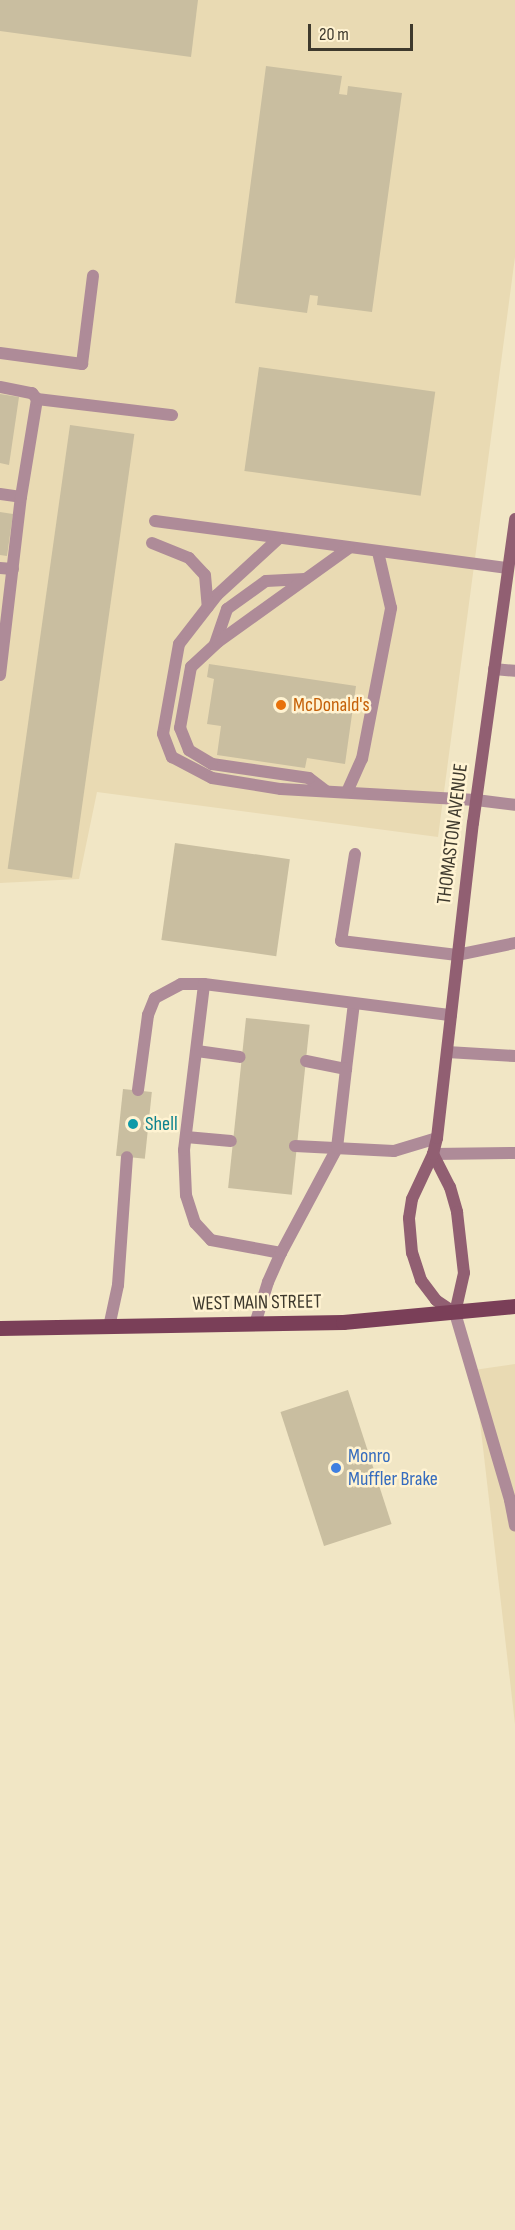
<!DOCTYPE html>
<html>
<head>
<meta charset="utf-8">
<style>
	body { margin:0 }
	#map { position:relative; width:515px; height:2230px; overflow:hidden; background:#f1e6c5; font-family:"Sofia Sans Condensed",sans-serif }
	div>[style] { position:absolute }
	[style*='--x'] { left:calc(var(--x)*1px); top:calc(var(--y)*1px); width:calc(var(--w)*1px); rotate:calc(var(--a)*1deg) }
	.built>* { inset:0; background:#e9dab3 }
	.building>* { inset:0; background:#c9bea0; transform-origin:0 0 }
	.lane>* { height:12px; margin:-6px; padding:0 6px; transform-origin:6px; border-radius:6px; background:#ae8b98 }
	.secondary>* { height:12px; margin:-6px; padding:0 6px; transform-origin:6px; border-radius:6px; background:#915f72 }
	.primary>* { height:15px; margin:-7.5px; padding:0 7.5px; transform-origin:7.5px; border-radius:7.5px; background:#7a3f58 }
	.dots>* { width:16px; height:16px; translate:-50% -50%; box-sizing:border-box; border:3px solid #fff3d2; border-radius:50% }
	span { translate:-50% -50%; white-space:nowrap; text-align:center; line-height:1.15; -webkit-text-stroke:5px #fff3d2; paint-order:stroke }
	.food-label { font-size:20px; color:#c56008 }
	.left { translate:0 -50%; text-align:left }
	.street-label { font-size:20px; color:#3e392d }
	.culture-label { font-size:20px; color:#0d838f }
	.shop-label { font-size:20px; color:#366cbe }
	.scale { position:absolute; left:308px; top:24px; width:105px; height:27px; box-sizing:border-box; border:3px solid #3e392d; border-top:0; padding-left:8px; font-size:18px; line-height:21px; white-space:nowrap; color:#3e392d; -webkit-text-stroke:4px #fff3d2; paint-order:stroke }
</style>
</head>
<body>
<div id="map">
	<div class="built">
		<div style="clip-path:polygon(0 0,515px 0,515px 257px,438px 837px,97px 792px,79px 879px,0 883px)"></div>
		<div style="clip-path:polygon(515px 1364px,515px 1724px,474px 1370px)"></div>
	</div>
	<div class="building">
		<div style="clip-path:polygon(0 0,198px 0,191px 57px,0 31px)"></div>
		<div style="clip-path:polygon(266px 66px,342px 76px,339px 94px,347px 95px,348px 86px,402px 93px,372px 312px,317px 305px,318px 296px,310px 295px,307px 313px,235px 303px)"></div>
		<div style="left:259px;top:367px;width:178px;height:105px;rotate:8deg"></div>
		<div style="clip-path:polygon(0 394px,19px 397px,9px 465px,0 463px)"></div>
		<div style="left:70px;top:425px;width:65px;height:448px;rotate:8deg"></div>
		<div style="clip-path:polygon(0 512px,13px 514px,7px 556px,0 555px)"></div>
		<div style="clip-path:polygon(209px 664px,356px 686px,345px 764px,307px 758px,305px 768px,217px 755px,221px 726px,207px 724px,214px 679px,207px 677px)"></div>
		<div style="left:175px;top:843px;width:116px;height:98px;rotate:8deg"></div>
		<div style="left:246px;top:1018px;width:64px;height:171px;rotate:6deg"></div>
		<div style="left:123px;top:1089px;width:29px;height:67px;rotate:6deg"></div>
		<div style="left:348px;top:1390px;width:141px;height:71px;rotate:72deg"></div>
	</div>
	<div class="lane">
		<div style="--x:0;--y:353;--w:83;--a:7.6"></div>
		<div style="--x:82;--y:364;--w:89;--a:-82.9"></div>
		<div style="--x:0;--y:387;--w:33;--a:11"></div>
		<div style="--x:32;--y:393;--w:8;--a:50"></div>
		<div style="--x:0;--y:494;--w:21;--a:8"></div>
		<div style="--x:155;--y:521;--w:356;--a:7.6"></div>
		<div style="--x:278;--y:539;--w:83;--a:137.4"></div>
		<div style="--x:217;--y:595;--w:62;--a:127.8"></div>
		<div style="--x:179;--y:644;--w:91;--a:100.1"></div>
		<div style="--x:163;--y:734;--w:25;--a:69"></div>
		<div style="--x:172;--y:757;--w:45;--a:27.7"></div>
		<div style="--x:212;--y:778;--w:70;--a:9.1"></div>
		<div style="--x:281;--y:789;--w:195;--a:3.2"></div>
		<div style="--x:476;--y:800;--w:39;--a:7"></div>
		<div style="--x:152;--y:543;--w:40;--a:22"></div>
		<div style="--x:189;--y:558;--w:23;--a:47"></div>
		<div style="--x:205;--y:575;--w:32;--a:85"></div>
		<div style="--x:0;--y:568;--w:13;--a:4"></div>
		<div style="--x:215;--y:644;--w:37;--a:-71"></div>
		<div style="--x:227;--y:609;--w:48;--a:-35.7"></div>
		<div style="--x:266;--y:581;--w:39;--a:-3"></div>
		<div style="--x:494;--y:669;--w:21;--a:5"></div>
		<div style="--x:0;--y:675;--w:179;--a:-83.3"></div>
		<div style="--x:21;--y:497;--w:99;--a:-80.7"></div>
		<div style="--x:37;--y:399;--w:136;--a:6.8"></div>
		<div style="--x:326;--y:791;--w:21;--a:-143"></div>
		<div style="--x:309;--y:778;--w:98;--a:-171.8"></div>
		<div style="--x:212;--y:764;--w:27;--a:-149"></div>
		<div style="--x:189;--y:750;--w:24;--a:-112"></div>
		<div style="--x:180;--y:728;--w:62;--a:-79.8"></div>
		<div style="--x:191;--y:667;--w:37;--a:-43"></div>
		<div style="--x:218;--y:642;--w:161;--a:-35.7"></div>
		<div style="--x:347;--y:792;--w:36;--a:-66"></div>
		<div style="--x:362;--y:759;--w:154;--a:-79.1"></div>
		<div style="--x:391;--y:608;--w:57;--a:-103.1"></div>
		<div style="--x:355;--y:854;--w:88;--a:99.1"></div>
		<div style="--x:341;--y:941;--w:117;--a:6.9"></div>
		<div style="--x:457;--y:955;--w:59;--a:-11.7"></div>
		<div style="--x:197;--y:1051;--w:43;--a:7.9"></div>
		<div style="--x:447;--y:1052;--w:68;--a:3.4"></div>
		<div style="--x:306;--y:1061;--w:41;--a:11.3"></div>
		<div style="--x:346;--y:1069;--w:66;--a:-83.1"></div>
		<div style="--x:138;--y:1090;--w:76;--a:-82.4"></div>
		<div style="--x:148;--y:1015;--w:18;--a:-68"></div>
		<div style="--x:155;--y:998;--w:30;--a:-28"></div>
		<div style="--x:181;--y:984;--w:23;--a:0"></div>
		<div style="--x:186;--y:1137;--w:45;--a:5.1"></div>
		<div style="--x:295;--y:1146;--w:99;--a:2.9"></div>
		<div style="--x:394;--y:1151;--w:45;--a:-16.8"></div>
		<div style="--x:433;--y:1154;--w:82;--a:-0.7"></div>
		<div style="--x:281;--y:1253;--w:71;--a:-169.5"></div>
		<div style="--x:211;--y:1240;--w:23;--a:-133"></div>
		<div style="--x:195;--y:1223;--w:29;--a:-108"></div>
		<div style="--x:186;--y:1195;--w:45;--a:-92.5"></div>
		<div style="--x:184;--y:1150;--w:167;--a:-83.1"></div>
		<div style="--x:204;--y:984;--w:249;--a:7.2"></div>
		<div style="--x:455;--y:1313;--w:195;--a:73.6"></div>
		<div style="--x:510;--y:1500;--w:26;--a:79"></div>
		<div style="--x:255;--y:1324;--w:44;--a:-72.8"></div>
		<div style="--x:268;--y:1282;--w:32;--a:-66"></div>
		<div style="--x:281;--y:1253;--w:119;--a:-61.9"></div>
		<div style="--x:337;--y:1148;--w:80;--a:-83.5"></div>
		<div style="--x:109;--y:1327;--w:43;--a:-77.9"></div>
		<div style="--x:118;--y:1285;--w:128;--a:-86"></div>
	</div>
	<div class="secondary">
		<div style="--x:433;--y:1154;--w:37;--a:63"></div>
		<div style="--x:450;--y:1187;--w:26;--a:74"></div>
		<div style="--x:457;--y:1212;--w:61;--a:83.5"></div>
		<div style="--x:464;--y:1273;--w:41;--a:102.7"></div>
		<div style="--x:455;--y:1313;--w:23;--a:-146"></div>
		<div style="--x:436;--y:1300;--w:25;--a:-127"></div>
		<div style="--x:421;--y:1280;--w:28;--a:-108"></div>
		<div style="--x:412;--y:1253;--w:35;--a:-95"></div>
		<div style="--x:409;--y:1218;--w:19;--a:-81"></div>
		<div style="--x:412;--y:1199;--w:50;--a:-65"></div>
		<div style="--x:433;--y:1154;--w:16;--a:-76"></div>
		<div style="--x:437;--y:1138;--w:317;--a:-83.5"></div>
		<div style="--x:473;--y:823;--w:307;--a:-82.1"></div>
	</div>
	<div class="primary">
		<div style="--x:0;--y:1328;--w:343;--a:-1"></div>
		<div style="--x:343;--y:1322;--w:173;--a:-5.3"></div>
	</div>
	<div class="dots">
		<div style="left:281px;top:705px;background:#e8710a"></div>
		<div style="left:133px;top:1124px;background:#0f9aa8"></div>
		<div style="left:336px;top:1468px;background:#3f7fe0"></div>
	</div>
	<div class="food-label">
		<span class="left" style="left:293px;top:705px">McDonald's</span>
	</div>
	<div class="street-label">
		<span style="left:453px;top:834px;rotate:-83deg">THOMASTON AVENUE</span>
		<span style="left:257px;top:1303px;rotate:-1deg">WEST MAIN STREET</span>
	</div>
	<div class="culture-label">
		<span class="left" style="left:145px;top:1124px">Shell</span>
	</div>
	<div class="shop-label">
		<span class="left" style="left:348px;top:1468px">Monro<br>Muffler Brake</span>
	</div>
	<div class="scale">20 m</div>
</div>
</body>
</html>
